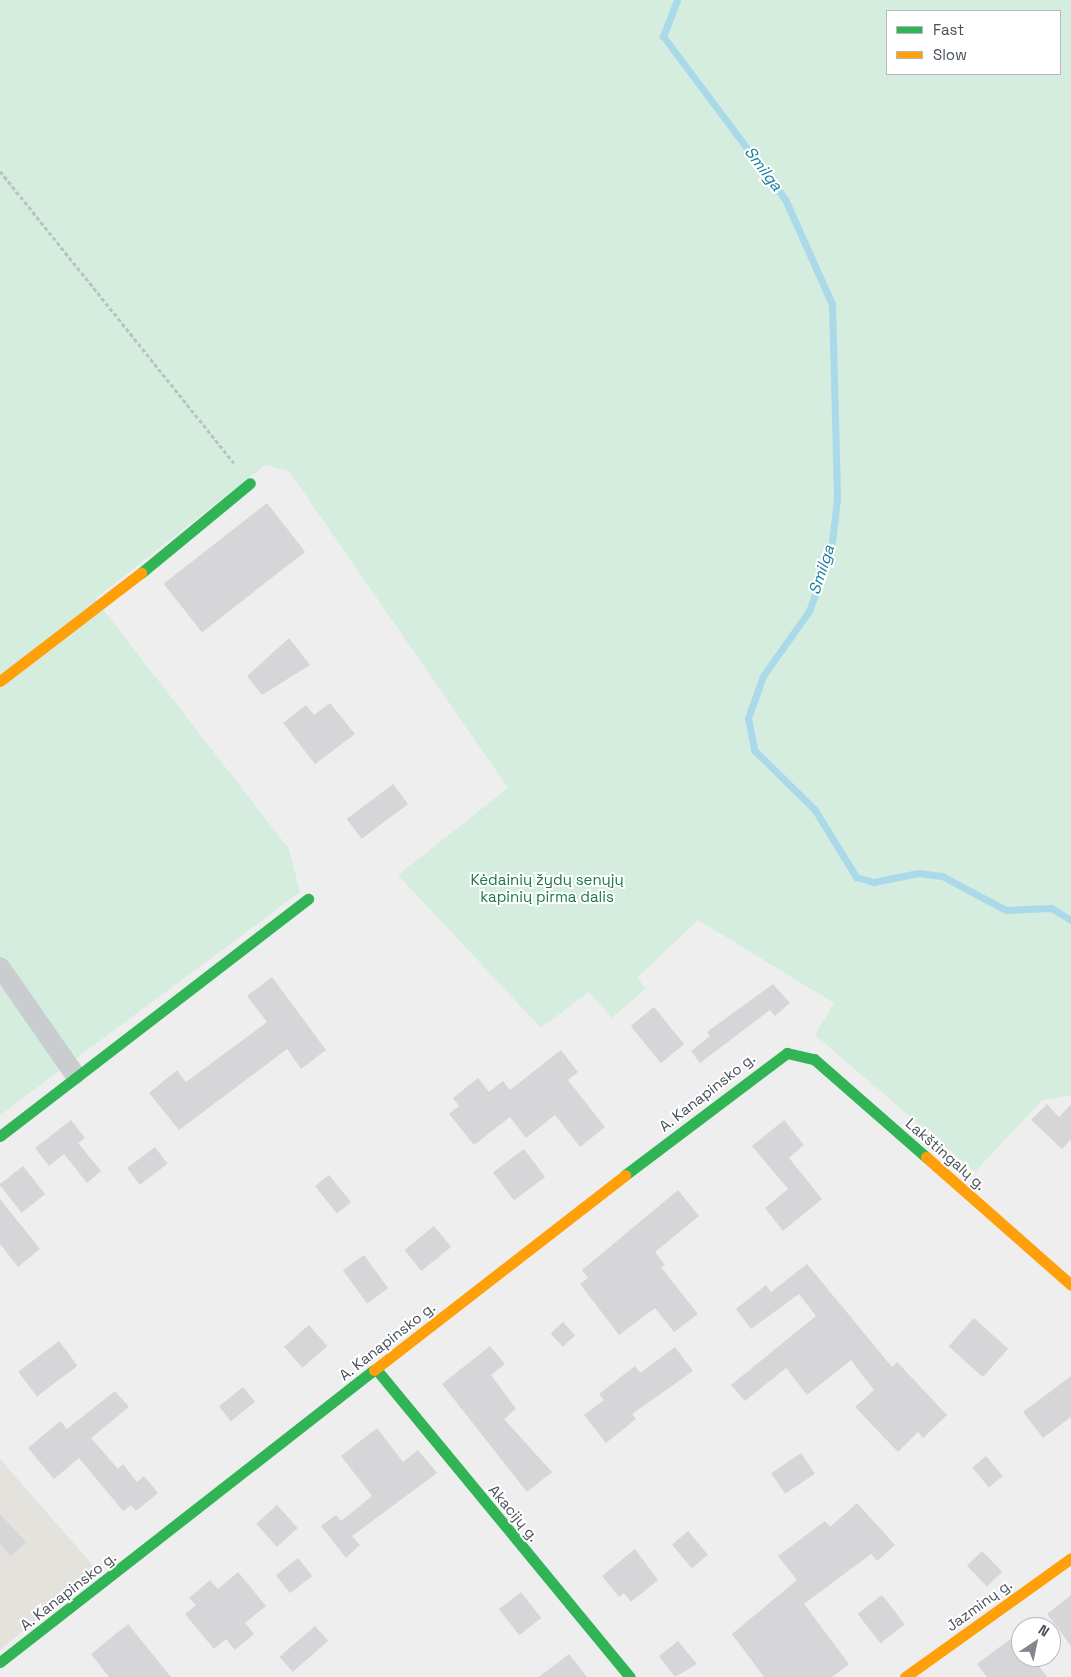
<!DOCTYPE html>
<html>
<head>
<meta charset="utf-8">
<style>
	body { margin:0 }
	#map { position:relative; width:1071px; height:1677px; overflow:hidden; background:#efeeee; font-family:"Space Grotesk",sans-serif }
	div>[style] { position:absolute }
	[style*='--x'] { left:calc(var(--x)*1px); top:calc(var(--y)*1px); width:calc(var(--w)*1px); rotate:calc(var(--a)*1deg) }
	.commercial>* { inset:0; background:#e4e2dc }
	.green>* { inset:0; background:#d4edde }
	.stream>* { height:7px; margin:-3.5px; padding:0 3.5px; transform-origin:3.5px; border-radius:3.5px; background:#aadae9 }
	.building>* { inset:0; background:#d6d6d8; transform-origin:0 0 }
	.path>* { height:3px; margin-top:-1.5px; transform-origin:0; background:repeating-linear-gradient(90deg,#b8c3bf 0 4px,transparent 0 6.5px) }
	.street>* { height:20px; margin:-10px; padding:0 10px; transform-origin:10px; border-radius:10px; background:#cacdcf }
	.fast>* { height:11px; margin:-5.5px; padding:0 5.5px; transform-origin:5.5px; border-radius:5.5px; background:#30b455 }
	.slow>* { height:11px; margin:-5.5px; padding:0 5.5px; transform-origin:5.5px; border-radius:5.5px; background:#ff9f0a }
	span { translate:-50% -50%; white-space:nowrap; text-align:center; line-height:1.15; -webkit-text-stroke:4px #fff; paint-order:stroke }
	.park-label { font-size:15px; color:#1b764a }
	.street-label { font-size:15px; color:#465059 }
	.water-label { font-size:16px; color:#137f9f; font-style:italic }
	.legend { position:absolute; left:886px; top:10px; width:175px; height:65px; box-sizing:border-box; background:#fff; border:1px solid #b5b9bd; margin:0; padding:6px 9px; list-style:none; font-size:15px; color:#465059 }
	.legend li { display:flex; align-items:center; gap:10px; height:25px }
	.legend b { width:25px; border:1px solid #b5b9bd }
	.north { position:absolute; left:1011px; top:1617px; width:50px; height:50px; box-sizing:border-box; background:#fff; border:1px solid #b5b9bd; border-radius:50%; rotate:34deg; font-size:14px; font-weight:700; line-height:20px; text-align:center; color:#465059 }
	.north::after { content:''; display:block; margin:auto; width:18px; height:22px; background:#81878d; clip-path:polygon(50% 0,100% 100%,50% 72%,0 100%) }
</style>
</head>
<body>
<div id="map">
	<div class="commercial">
		<div style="clip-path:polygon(0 1459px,97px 1570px,0 1650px)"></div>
	</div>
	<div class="green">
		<div style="clip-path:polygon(evenodd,0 0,1071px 0,1071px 1095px,1041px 1101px,975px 1172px,815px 1035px,834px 1003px,698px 920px,638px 977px,645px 989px,612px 1018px,589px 992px,541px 1028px,398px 875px,508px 788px,289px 471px,265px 465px,95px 599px,289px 849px,300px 892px,0 1115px,0 0,887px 11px,1060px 11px,1060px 74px,887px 74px,887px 11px)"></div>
	</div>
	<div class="stream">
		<div style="--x:677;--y:0;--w:39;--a:111"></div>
		<div style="--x:663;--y:36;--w:204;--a:53.2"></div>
		<div style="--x:785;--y:199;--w:115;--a:65.9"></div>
		<div style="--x:832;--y:304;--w:195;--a:88.5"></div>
		<div style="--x:837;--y:499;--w:51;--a:96.7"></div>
		<div style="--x:831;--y:550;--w:65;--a:109.8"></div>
		<div style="--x:809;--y:611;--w:80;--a:125.3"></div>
		<div style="--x:763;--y:676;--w:45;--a:109.7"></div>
		<div style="--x:748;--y:718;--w:33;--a:79"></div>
		<div style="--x:754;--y:750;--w:86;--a:44.5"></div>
		<div style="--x:815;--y:810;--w:79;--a:58.5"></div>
		<div style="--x:856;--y:877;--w:19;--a:16"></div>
		<div style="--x:874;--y:882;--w:45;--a:-11.6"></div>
		<div style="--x:918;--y:873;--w:24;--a:7"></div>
		<div style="--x:942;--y:876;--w:72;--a:28"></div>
		<div style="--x:1006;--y:910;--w:45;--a:-2.5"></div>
		<div style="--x:1051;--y:908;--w:23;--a:31"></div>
	</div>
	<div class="building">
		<div style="left:267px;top:503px;width:62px;height:131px;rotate:52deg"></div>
		<div style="clip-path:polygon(289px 638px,310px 665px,262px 695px,247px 676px)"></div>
		<div style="clip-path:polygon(330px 703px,355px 734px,315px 764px,283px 723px,306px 705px,314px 715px)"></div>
		<div style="left:393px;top:784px;width:25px;height:58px;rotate:53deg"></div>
		<div style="clip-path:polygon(272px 977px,326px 1050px,301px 1069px,287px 1049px,179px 1130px,149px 1093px,177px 1070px,186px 1082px,267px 1022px,247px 996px)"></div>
		<div style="clip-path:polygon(773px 984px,790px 1003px,775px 1016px,770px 1010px,700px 1063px,691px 1051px,710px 1036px,707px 1032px)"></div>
		<div style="left:654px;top:1007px;width:48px;height:30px;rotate:51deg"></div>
		<div style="clip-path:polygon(561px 1050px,578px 1072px,568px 1080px,605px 1127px,580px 1147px,555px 1115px,526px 1138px,510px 1117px,474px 1145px,449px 1114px,459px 1106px,453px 1098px,478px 1078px,489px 1092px,503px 1081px,510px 1090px)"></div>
		<div style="clip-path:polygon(1047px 1104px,1059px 1117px,1071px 1104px,1071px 1139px,1062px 1149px,1031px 1120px)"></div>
		<div style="clip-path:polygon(71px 1120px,85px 1138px,78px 1143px,101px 1171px,87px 1183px,64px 1154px,49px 1166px,35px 1148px)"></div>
		<div style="clip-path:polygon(784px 1120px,804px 1145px,789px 1158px,822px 1199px,783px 1231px,765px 1208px,788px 1189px,752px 1146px)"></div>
		<div style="left:155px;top:1147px;width:21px;height:35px;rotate:53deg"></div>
		<div style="left:524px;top:1149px;width:35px;height:39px;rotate:53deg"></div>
		<div style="left:23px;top:1166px;width:36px;height:30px;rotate:52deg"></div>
		<div style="left:329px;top:1175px;width:35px;height:18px;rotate:51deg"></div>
		<div style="clip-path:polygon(678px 1190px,699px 1216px,655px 1252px,665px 1265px,661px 1267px,698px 1314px,674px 1332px,655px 1308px,619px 1335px,580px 1284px,588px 1278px,582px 1270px)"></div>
		<div style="clip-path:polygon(0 1199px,40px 1249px,18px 1267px,0 1244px)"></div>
		<div style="left:434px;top:1226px;width:27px;height:38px;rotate:51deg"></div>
		<div style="left:364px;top:1255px;width:41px;height:26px;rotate:54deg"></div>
		<div style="clip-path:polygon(807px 1264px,892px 1367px,897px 1362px,947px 1415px,923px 1438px,918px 1432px,898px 1452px,855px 1407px,874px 1390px,851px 1360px,807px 1395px,786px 1368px,745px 1401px,731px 1385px,816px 1316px,799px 1294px,751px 1329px,736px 1309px,766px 1285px,771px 1292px)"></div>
		<div style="left:974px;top:1318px;width:46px;height:38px;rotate:42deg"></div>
		<div style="left:563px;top:1322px;width:18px;height:17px;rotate:47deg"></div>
		<div style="left:309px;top:1325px;width:28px;height:33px;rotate:49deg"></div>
		<div style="left:59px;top:1341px;width:31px;height:51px;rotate:53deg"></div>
		<div style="clip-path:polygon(490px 1346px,505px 1364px,491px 1375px,516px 1409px,504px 1419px,552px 1472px,527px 1492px,442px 1384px)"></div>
		<div style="clip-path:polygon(675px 1347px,693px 1371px,632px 1414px,636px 1419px,606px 1443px,584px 1415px,604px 1400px,599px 1394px,635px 1366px,640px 1373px)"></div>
		<div style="clip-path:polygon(1071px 1376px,1071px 1417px,1043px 1438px,1023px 1412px)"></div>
		<div style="left:243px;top:1387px;width:19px;height:31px;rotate:51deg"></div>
		<div style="clip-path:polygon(115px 1391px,129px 1407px,91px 1438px,118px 1469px,123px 1464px,137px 1482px,144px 1476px,158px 1493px,136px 1511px,131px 1505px,123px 1511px,79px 1458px,54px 1479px,28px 1448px,60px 1421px,67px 1429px)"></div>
		<div style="clip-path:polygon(377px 1428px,403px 1462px,418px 1450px,437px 1473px,352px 1536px,360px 1545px,346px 1558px,321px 1526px,336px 1515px,341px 1521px,372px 1496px,341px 1456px)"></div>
		<div style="left:801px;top:1453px;width:25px;height:36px;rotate:56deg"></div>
		<div style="left:986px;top:1456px;width:26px;height:18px;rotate:50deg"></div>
		<div style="clip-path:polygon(857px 1503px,895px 1545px,877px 1561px,871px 1554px,804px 1604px,849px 1664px,832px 1677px,764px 1677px,732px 1634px,797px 1580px,778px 1556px,825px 1521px,830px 1527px)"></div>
		<div style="left:277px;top:1505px;width:31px;height:28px;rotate:48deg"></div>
		<div style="clip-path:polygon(0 1514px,26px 1542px,11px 1556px,0 1544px)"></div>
		<div style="left:688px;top:1531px;width:31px;height:21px;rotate:50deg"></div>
		<div style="clip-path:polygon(635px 1549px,658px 1580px,631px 1602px,624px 1593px,619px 1597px,602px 1576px)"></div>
		<div style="left:982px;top:1551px;width:29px;height:21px;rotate:46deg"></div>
		<div style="left:298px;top:1558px;width:23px;height:28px;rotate:52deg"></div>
		<div style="clip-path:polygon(238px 1572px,266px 1606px,245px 1623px,254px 1634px,235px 1650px,226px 1639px,214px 1649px,185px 1614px,196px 1605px,189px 1598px,210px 1580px,218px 1589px)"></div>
		<div style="left:521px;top:1592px;width:33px;height:28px;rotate:52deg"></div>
		<div style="left:882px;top:1595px;width:37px;height:31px;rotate:52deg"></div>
		<div style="clip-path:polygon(1071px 1595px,1071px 1646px,1047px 1614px)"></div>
		<div style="clip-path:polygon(128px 1624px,171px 1677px,109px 1677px,91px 1654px)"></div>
		<div style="left:315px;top:1626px;width:20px;height:47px;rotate:49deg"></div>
		<div style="clip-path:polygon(1021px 1631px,1021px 1657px,1032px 1657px,1047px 1677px,987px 1677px,977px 1664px)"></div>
		<div style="clip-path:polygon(678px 1641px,697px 1664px,675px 1677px,659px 1656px)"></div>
		<div style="clip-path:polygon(569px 1654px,587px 1677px,539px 1677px)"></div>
	</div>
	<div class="path">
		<div style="--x:0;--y:171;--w:374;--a:51.3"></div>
	</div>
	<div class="street">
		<div style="--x:0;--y:967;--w:131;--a:55.2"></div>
	</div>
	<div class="fast">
		<div style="--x:141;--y:573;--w:141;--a:-39.5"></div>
		<div style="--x:0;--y:1136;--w:389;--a:-37.6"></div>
		<div style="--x:625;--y:1175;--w:203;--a:-37"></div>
		<div style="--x:787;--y:1053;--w:28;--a:13"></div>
		<div style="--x:814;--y:1059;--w:149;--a:41.2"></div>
		<div style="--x:376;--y:1369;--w:399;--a:50.5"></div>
		<div style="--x:0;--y:1662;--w:474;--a:-38"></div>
	</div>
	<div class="slow">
		<div style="--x:0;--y:681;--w:178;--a:-37.5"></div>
		<div style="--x:926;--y:1157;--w:193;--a:41.4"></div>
		<div style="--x:374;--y:1370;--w:318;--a:-37.8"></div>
		<div style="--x:905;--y:1677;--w:204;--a:-35.6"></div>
	</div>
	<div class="park-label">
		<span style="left:547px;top:888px">Kėdainių žydų senųjų<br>kapinių pirma dalis</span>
	</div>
	<div class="street-label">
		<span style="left:707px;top:1092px;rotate:-38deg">A. Kanapinsko g.</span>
		<span style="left:946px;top:1154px;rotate:41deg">Lakštingalų g.</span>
		<span style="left:387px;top:1341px;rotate:-38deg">A. Kanapinsko g.</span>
		<span style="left:514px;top:1513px;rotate:50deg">Akacijų g.</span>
		<span style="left:68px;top:1591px;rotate:-38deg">A. Kanapinsko g.</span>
		<span style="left:979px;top:1605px;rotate:-36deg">Jazminų g.</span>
	</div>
	<div class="water-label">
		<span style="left:763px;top:169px;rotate:53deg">Smilga</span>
		<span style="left:822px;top:570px;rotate:-72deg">Smilga</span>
	</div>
	<ul class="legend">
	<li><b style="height:6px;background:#30b455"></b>Fast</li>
	<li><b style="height:6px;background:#ff9f0a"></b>Slow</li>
	</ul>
	<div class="north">N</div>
</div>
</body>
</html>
